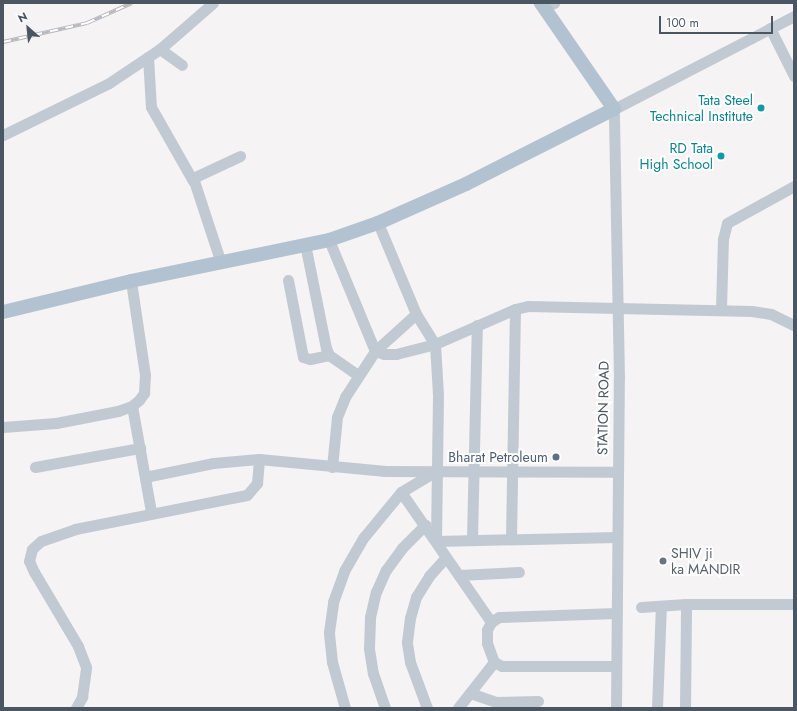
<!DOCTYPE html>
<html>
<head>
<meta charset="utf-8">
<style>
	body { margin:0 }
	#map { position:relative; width:797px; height:711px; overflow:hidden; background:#f5f3f3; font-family:Jost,sans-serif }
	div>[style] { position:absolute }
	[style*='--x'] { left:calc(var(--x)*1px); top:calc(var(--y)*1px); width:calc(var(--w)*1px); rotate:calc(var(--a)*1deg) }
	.minor>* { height:11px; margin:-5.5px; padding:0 5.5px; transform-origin:5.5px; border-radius:5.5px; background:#c1cad2 }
	.major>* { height:14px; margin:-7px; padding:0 7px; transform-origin:7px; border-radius:7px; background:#b3c2d1 }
	.rail>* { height:4px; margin-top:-2px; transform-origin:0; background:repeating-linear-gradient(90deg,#fff 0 8px,#b5b8bd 0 16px); box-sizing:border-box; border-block:1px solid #b5b8bd }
	.dots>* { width:11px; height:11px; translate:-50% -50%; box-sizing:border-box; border:2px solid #fff; border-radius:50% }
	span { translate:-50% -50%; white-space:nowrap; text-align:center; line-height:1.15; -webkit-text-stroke:4px #fff; paint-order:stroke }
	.culture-label { font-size:14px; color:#0d838f }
	.right { translate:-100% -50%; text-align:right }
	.street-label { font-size:14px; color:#4a5661 }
	.service-label { font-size:14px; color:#4e5e75 }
	.worship-label { font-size:14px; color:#5b616d }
	.left { translate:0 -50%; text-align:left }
	.frame { position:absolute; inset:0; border:4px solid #4a5661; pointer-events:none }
	.north { position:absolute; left:8px; top:8px; width:40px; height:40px; -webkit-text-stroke:3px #fff; paint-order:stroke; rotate:333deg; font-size:11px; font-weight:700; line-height:16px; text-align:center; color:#4a5661 }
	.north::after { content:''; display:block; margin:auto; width:14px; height:18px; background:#4a5661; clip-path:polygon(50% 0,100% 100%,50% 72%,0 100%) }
	.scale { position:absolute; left:659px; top:16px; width:114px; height:18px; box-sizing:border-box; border:2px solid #4a5661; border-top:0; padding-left:5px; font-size:12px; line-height:14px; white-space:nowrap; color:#4a5661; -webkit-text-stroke:3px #fff; paint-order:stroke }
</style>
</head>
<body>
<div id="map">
	<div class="minor">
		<div style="--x:545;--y:7;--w:10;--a:-24"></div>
		<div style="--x:770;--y:28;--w:54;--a:63.4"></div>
		<div style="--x:160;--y:49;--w:27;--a:36"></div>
		<div style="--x:148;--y:57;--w:50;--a:86.6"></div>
		<div style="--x:151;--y:107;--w:85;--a:60.4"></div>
		<div style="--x:3;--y:135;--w:118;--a:-26.1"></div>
		<div style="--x:109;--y:83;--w:61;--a:-33.7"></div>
		<div style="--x:160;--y:49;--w:70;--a:-41"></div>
		<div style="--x:378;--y:223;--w:99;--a:67.3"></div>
		<div style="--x:416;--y:314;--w:36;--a:58"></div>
		<div style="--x:435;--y:344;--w:51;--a:86.6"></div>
		<div style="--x:438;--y:395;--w:146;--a:90.8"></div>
		<div style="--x:436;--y:541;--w:181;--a:-1.3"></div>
		<div style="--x:329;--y:240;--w:120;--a:67.5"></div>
		<div style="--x:375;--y:351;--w:9;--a:18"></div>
		<div style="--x:384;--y:354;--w:12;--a:0"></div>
		<div style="--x:396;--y:354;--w:40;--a:-14.4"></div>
		<div style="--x:435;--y:344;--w:87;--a:-23.6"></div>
		<div style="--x:515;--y:309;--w:13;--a:-13"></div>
		<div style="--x:528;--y:306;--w:224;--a:1.3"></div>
		<div style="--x:752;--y:311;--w:19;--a:9"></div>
		<div style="--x:771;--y:314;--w:25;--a:26"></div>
		<div style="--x:305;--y:244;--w:106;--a:78.6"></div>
		<div style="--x:326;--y:348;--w:8;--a:67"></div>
		<div style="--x:329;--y:355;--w:35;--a:35"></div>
		<div style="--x:221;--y:263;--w:89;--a:-108.2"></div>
		<div style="--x:193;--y:178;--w:52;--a:-25.1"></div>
		<div style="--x:288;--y:280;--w:78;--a:79"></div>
		<div style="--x:303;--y:357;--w:7;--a:16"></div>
		<div style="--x:310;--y:359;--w:19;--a:-12"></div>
		<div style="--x:721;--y:309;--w:70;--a:-88.4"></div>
		<div style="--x:723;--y:239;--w:16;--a:-76"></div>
		<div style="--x:727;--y:223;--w:77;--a:-28.9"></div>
		<div style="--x:132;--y:406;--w:108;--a:79.8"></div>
		<div style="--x:3;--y:427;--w:53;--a:-4.3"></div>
		<div style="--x:56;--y:423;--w:63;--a:-11"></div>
		<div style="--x:118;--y:411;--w:15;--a:-20"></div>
		<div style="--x:132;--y:406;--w:9;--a:-41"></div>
		<div style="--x:139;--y:400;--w:9;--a:-54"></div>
		<div style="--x:144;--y:393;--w:18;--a:-87"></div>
		<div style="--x:145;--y:375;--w:95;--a:-98.5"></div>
		<div style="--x:35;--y:467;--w:107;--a:-10.3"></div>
		<div style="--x:332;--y:467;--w:50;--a:-84.3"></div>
		<div style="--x:337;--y:417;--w:22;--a:-68"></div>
		<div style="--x:345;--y:397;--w:55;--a:-56.9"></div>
		<div style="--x:375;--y:351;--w:55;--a:-42.1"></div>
		<div style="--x:145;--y:477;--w:69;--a:-11.6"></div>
		<div style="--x:213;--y:463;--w:46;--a:-5"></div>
		<div style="--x:259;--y:459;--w:127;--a:5.4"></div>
		<div style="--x:385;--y:471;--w:232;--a:0.2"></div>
		<div style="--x:401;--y:492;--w:158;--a:55.3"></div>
		<div style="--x:511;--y:538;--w:229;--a:-89"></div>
		<div style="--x:472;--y:539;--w:214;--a:-88.7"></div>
		<div style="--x:459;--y:575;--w:60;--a:-2.9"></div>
		<div style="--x:641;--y:607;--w:45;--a:-3.8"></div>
		<div style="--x:686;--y:604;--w:108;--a:0"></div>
		<div style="--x:616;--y:613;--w:117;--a:178"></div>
		<div style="--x:499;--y:617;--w:9;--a:148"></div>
		<div style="--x:491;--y:622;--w:9;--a:117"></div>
		<div style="--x:487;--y:630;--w:13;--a:90"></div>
		<div style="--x:487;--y:643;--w:20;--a:70"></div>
		<div style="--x:494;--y:662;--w:9;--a:27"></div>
		<div style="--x:502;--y:666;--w:114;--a:0"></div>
		<div style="--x:470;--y:693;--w:28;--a:19"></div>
		<div style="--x:496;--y:702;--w:42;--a:-1.4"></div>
		<div style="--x:76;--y:708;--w:13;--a:-61"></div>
		<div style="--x:82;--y:697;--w:30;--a:-82"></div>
		<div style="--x:86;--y:667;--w:22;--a:-111"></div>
		<div style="--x:78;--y:646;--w:86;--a:-120.7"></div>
		<div style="--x:34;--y:572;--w:12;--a:-114"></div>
		<div style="--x:29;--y:561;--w:12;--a:-76"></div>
		<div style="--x:32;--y:549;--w:12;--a:-42"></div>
		<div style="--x:41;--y:541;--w:36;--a:-19"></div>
		<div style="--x:75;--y:529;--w:175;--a:-11.2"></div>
		<div style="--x:247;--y:495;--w:16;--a:-50"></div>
		<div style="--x:257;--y:483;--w:24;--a:-85"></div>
		<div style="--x:345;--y:708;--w:48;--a:-105.8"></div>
		<div style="--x:332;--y:662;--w:30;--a:-96"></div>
		<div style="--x:329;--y:632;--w:30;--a:-82"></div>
		<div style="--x:333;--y:602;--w:33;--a:-70"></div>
		<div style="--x:344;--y:571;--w:39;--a:-60"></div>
		<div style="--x:364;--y:537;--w:58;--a:-50.6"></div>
		<div style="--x:401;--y:492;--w:39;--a:-31"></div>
		<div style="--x:385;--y:708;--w:36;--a:-109"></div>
		<div style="--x:373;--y:674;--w:26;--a:-99"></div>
		<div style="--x:369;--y:648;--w:31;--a:-88"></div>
		<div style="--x:370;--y:617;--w:26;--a:-77"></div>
		<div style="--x:376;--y:592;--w:24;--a:-66"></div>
		<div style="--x:386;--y:570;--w:27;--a:-54"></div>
		<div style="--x:402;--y:548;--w:33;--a:-45"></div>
		<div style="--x:427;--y:708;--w:49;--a:-110.3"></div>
		<div style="--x:410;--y:662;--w:20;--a:-99"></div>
		<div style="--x:407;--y:642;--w:24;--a:-83"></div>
		<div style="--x:410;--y:618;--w:22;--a:-74"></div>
		<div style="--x:416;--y:597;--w:25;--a:-58"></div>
		<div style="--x:429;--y:576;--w:25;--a:-48"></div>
		<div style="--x:458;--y:708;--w:58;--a:-52"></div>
		<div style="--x:616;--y:708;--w:330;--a:-89.5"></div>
		<div style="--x:619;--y:378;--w:269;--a:-91.1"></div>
		<div style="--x:614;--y:109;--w:203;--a:-27.3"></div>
		<div style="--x:657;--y:708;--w:102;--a:-87.8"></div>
		<div style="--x:685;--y:708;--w:104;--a:-89.4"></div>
	</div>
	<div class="major">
		<div style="--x:3;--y:312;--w:132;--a:-13.6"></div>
		<div style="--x:131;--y:281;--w:202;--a:-11.7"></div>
		<div style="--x:329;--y:240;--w:52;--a:-19.1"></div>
		<div style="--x:378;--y:223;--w:96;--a:-23.9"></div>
		<div style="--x:466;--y:184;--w:166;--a:-26.9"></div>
		<div style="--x:614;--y:109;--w:129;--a:-124.6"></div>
	</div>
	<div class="rail">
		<div style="--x:3;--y:42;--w:86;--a:-12.7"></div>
		<div style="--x:87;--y:23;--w:49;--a:-24"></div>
	</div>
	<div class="dots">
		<div style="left:761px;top:108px;background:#0f9aa8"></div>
		<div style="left:721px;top:156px;background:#0f9aa8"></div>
		<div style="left:556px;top:457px;background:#5c6f8a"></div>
		<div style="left:663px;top:561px;background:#6b7280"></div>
	</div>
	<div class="culture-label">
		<span class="right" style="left:753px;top:108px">Tata Steel<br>Technical Institute</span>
		<span class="right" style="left:713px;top:156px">RD Tata<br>High School</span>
	</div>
	<div class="street-label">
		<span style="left:603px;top:408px;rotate:-89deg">STATION ROAD</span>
	</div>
	<div class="service-label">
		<span class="right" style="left:548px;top:457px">Bharat Petroleum</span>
	</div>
	<div class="worship-label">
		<span class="left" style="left:671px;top:561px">SHIV ji<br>ka MANDIR</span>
	</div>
	<div class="frame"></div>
	<div class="north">N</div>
	<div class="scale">100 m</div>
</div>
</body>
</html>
